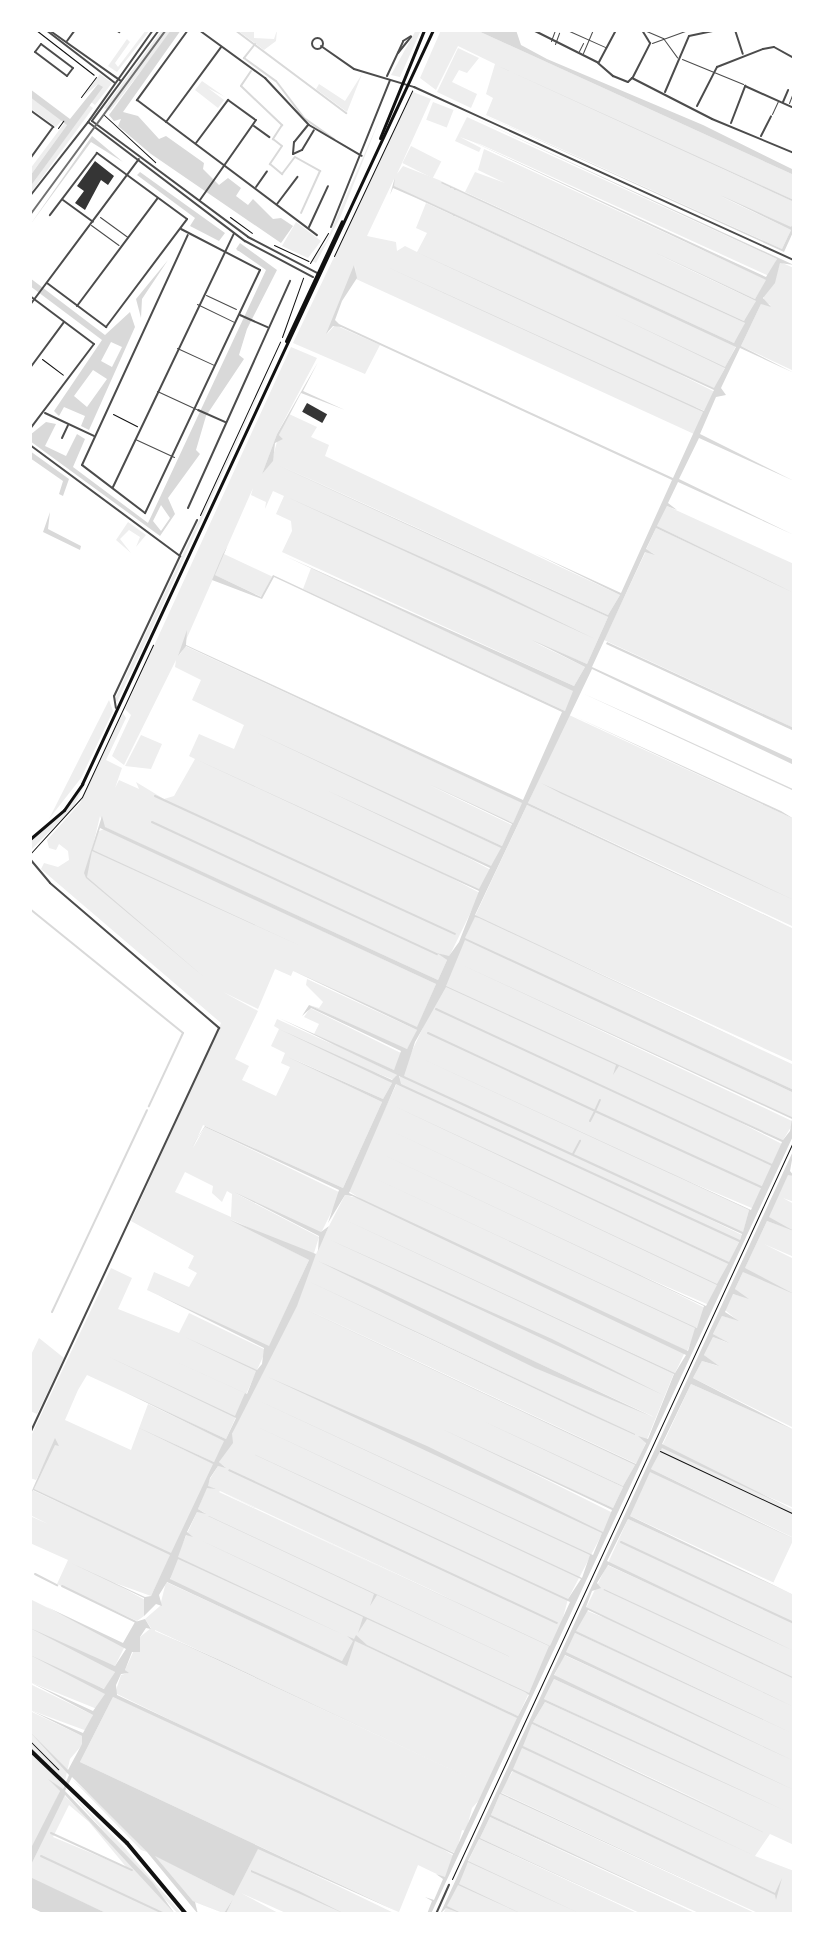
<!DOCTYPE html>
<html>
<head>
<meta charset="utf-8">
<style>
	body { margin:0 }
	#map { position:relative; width:824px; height:1944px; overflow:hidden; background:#fff; font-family:Quicksand,sans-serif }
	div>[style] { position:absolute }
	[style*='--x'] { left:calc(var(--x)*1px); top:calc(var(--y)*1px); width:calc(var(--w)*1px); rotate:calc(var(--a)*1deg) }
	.green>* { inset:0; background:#eee; transform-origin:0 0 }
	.water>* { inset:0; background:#d9d9d9; transform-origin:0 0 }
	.stream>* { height:2px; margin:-1px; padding:0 1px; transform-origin:1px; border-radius:1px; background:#d9d9d9 }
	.building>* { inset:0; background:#353535; transform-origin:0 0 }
	.path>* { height:1px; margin:-0.5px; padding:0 0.5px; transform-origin:0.5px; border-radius:0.5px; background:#111 }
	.service>* { height:1px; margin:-0.5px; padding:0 0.5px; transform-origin:0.5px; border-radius:0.5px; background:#4c4c4c }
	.pedestrian>* { height:1px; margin:-0.5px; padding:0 0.5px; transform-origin:0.5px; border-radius:0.5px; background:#4c4c4c }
	.minor>* { height:2px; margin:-1px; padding:0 1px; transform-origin:1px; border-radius:1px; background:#4c4c4c }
	.minor>.ring { margin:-1px; padding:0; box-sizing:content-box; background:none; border:2px solid #4c4c4c; border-radius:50% }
	.tertiary>* { height:2px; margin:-1px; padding:0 1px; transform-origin:1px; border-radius:1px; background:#4c4c4c }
	.secondary>* { height:3px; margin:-1.5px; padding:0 1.5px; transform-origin:1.5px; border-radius:1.5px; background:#111 }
	.trunk>* { height:4px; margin:-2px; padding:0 2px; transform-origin:2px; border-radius:2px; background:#111 }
	.tram>* { height:2px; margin:-1px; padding:0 1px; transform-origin:1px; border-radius:1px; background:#707070 }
	span { translate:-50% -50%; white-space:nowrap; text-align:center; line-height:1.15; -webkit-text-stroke:6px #fff; paint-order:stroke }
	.frame { position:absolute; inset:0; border:32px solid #fff; pointer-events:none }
</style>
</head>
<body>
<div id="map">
	<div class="green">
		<div style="clip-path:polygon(146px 30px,150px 30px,117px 72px,108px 66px,127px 39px,130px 42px,115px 63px,118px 67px)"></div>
		<div style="clip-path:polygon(162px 30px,173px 30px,110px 111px,104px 108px)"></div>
		<div style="clip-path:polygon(237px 30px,254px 30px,254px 38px,274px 39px,277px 30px,276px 41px,264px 50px)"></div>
		<div style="clip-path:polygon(416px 30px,421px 30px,400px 77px,391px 75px)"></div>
		<div style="clip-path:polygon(441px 30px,476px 30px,794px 175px,794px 200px,699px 158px,794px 202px,792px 228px,720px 196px,791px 230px,782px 249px,486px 115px,493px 98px,486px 94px,495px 64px,458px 46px,436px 90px,420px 78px)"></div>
		<div style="clip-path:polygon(458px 48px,479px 58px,467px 73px,459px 70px,452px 82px,477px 94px,471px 108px,437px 92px)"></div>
		<div style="clip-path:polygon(100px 74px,112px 83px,95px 105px,91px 102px,102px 87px,98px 84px,84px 96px)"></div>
		<div style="clip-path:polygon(362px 74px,347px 112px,316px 89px,319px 84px,345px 101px)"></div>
		<div style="clip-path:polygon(202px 81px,225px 97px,208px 88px,224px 100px,218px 108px,195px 90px)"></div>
		<div style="clip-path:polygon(413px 92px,431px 99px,397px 174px,403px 166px,439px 180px,745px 323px,742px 332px,734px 343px,393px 186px,395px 177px,367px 236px,396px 242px,397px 251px,405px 246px,417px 252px,427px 233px,416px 228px,426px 203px,736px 346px,714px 389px,659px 364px,715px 392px,705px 411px,693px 406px,704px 413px,694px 434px,356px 279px,355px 265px,327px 334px,335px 325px,380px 345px,365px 374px,293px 343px)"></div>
		<div style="clip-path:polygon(30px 97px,63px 119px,56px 127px,30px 108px)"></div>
		<div style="left:433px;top:102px;width:22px;height:19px;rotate:21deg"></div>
		<div style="clip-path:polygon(89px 105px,93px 108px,30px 194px,30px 187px)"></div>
		<div style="clip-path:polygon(381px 116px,340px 218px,316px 263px,312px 261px,326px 242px)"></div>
		<div style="clip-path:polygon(467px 117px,777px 259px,769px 276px,482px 145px,460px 137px,481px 148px,479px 152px,455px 141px)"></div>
		<div style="clip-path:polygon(66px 121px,67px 125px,30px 176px,30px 169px)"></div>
		<div style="left:411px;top:146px;width:34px;height:19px;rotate:27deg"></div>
		<div style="clip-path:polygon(484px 149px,767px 280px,755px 299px,654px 253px,756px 301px,750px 317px,744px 321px,465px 192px,475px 172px,505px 183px,478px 170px)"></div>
		<div style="clip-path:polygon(296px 222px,321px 241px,308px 258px,282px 246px)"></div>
		<div style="clip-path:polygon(780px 262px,794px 268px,794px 371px,741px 346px,761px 304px,771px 305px,764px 302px,764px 294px,775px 281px)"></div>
		<div style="clip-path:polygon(286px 335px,149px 635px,117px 702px,115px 699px)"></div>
		<div style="clip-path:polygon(evenodd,291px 347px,317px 358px,277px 434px,262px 474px,272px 460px,278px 438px,283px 439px,279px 435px,289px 414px,317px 427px,311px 437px,329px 445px,325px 456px,620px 595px,608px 615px,275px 463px,608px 617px,587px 664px,534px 642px,585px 667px,574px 686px,282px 552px,292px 531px,291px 521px,276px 514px,284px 496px,273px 491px,265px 509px,266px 502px,251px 495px,253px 488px,179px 656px,185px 646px,523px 803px,513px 823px,429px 785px,512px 825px,502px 846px,390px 795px,502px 848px,491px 867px,436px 841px,491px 870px,479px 890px,436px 870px,480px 893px,449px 957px,438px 953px,447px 960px,438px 980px,104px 827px,100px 816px,92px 850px,97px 832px,104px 829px,436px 984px,417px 1028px,293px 971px,291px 976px,275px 969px,258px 1009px,223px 992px,258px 1011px,235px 1059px,249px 1066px,242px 1080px,276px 1096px,290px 1067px,281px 1063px,285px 1053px,271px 1046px,279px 1029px,274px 1026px,277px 1019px,334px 1045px,314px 1034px,319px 1024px,304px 1017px,310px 1008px,403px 1054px,394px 1070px,357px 1055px,397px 1075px,394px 1080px,374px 1072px,392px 1083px,383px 1099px,289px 1057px,382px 1102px,343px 1188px,203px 1125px,193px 1148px,205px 1127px,341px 1193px,321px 1233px,235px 1193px,319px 1237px,314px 1253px,308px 1254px,230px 1219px,309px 1260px,269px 1347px,147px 1290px,154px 1272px,189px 1287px,197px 1273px,188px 1268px,194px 1256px,131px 1221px,221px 1023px,41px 869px,44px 863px,58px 867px,69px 860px,68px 851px,59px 844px,56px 850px,49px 848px,47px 840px,80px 803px,123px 713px,126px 718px,106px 760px,122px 768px,115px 788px,119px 780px,139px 789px,136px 782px,164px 799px,174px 796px,195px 759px,189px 756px,199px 734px,234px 749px,244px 725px,192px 700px,201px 680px,175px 667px,176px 660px,124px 765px,112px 756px,131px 715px,125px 709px,291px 347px,185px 1172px,213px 1186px,212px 1193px,222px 1202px,227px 1191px,232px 1194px,231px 1217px,175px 1192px,185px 1172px)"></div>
		<div style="clip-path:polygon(667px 506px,794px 564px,794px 728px,604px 640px,646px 551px,655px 554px,646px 550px,656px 528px,763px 578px,657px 526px)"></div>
		<div style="clip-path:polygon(128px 522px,146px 535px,136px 547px,140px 537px,129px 530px,120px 539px,131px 553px,116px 540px)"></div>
		<div style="left:224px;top:554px;width:53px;height:23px;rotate:25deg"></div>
		<div style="clip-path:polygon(311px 568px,574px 691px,568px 708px,565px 711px,303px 589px)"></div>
		<div style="clip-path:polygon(109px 700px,113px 711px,81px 778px,49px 819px)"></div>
		<div style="clip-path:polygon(569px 715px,794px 819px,794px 927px,528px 803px)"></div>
		<div style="clip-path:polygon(141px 735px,162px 744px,151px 769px,125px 766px)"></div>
		<div style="clip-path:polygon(85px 784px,73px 808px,30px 851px,30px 842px,62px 815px)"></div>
		<div style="clip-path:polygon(evenodd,527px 805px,794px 929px,794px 1062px,527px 940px,794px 1065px,794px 1090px,597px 1000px,794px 1093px,793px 1118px,555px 1009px,794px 1122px,783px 1140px,716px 1110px,784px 1145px,754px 1209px,669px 1173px,749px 1210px,743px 1233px,697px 1213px,742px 1235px,729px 1263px,556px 1182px,728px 1264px,709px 1305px,640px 1275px,707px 1309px,698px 1328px,694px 1327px,697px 1330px,687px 1351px,458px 1245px,685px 1352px,675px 1373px,491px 1287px,674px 1373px,637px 1464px,302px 1307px,635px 1465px,623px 1486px,578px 1465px,623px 1487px,613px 1508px,509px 1461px,613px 1513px,568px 1599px,561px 1625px,518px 1716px,355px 1641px,518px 1718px,482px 1797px,472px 1808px,466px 1831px,462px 1830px,456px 1853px,439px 1847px,454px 1856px,445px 1878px,418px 1865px,399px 1912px,80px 1762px,113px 1697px,226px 1747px,115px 1693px,121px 1675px,128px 1673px,125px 1670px,140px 1637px,151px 1628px,145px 1619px,160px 1606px,166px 1582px,347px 1665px,348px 1655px,342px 1661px,171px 1581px,169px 1573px,197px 1512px,205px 1513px,198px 1509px,210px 1479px,218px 1466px,225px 1467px,219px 1462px,330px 1224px,345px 1195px,361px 1199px,347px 1190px,527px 805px,332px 1267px,652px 1416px,653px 1417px,512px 1354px,332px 1267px,527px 805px,402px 1326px,447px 1346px,623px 1429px,586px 1413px,402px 1326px,527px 805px,220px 1491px,438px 1593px,460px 1604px,219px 1492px,220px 1491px,527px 805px,155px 1630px,222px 1661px,480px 1783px,155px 1631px,155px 1630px)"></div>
		<div style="clip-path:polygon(307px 979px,417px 1030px,413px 1040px,407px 1049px,401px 1047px,309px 1005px,319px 1008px,323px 1002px,306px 985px)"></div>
		<div style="clip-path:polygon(788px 1174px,794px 1176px,794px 1202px,783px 1198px,794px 1204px,794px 1257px,764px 1244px,794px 1259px,794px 1428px,693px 1378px,702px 1361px,718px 1366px,704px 1355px,713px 1337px,728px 1343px,713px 1334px,722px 1316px,737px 1320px,725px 1310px,732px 1294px,741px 1296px,735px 1289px,767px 1221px,784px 1227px,768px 1217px)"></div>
		<div style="clip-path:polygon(111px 1268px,132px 1278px,118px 1309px,179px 1333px,189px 1313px,266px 1350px,226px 1439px,87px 1375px,78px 1390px,65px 1420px,131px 1450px,148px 1404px,225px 1441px,214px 1462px,143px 1430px,214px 1464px,151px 1596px,112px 1582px,147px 1601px,144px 1616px,137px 1621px,57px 1584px,68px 1560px,30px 1543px,30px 1516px,48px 1524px,30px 1515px,32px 1490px,151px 1545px,33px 1489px,57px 1439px,36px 1480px,30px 1478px,30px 1438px)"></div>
		<div style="clip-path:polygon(39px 1338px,64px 1358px,37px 1414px,30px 1411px,30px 1357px)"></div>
		<div style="clip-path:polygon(691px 1384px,794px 1430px,794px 1508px,746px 1487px,794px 1510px,794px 1538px,651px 1469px,662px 1447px,722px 1475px,662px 1446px)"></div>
		<div style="left:650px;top:1471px;width:159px;height:49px;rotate:25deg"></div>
		<div style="clip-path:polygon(628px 1519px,794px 1595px,794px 1845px,770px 1834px,755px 1856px,794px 1871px,794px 1914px,760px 1914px,500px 1792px,513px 1771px,655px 1837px,512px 1769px,521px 1747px,755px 1856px,522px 1746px,532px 1724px,728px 1814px,533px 1722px,545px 1702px,668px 1757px,544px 1699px,554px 1679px,707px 1750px,554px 1676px,564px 1655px,679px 1707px,565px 1653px,575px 1633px,744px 1710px,575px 1631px,585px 1610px,605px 1618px,586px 1608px,607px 1565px,771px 1639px,608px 1563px)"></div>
		<div style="clip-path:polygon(30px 1599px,125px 1646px,115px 1666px,89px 1656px,115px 1672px,105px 1689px,86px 1682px,106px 1694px,97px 1709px,30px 1682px)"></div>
		<div style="clip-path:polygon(30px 1684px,93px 1715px,87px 1731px,30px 1710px)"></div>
		<div style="clip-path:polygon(30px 1711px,82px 1736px,82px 1745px,70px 1759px,63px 1789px,50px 1781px,60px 1791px,32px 1851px)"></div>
		<div style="clip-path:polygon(71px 1778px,104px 1807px,147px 1852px,141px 1850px)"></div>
		<div style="clip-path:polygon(66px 1789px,122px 1845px,182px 1914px,178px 1914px)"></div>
		<div style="clip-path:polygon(500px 1794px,757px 1914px,701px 1914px,491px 1815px)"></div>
		<div style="clip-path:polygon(evenodd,64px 1795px,113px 1843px,175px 1914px,108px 1914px,30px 1878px,30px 1867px,64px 1795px,69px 1805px,89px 1822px,127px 1868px,53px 1837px,69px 1805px)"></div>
		<div style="clip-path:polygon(490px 1817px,697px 1914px,642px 1914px,480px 1838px)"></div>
		<div style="clip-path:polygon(479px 1839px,639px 1914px,443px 1914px)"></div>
		<div style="clip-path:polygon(258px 1848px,338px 1886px,396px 1914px,288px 1914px,241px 1893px,280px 1914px,226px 1914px,233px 1899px,224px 1913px,193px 1901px,154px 1855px,234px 1896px)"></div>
	</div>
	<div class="water">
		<div style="clip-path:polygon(171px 30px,181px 30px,123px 112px,138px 116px,159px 139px,166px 136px,204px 163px,203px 169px,219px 185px,228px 178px,241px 188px,236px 196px,248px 205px,253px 199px,273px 219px,281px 218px,293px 226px,281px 243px,151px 154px,118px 126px,121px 119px,114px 121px,109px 115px)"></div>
		<div style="clip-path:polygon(476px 30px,516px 30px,521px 45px,547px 59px,703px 125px,794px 170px,794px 175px)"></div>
		<div style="clip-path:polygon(496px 65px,794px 200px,794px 202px,723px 169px)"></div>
		<div style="clip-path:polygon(98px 84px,103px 87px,30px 187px,30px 176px,67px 125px,30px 97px,30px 89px,70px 119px)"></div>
		<div style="clip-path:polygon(evenodd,455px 109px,794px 265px,780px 263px,775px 283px,763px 298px,771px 307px,761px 304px,741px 346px,794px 373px,740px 348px,721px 388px,726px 395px,716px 397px,700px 434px,794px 481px,699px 438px,679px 479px,794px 535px,678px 482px,668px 503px,677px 510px,667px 506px,657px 526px,794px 593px,656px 528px,646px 549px,655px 555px,645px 552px,592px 667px,794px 760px,794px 765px,592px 669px,528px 803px,794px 929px,527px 805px,475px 915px,794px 1065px,479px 918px,475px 917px,465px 938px,794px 1090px,794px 1093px,465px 940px,446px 986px,783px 1140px,790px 1131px,792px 1119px,458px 963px,794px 1118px,794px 1134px,431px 1914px,427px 1914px,432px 1901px,425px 1897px,434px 1900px,443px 1879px,436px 1874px,445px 1877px,453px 1854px,113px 1697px,80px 1762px,403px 1914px,258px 1849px,234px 1896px,155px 1856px,193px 1901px,224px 1913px,233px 1899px,226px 1914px,195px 1902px,198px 1914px,147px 1852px,72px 1777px,65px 1791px,153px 1883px,175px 1914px,65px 1795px,30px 1867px,30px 1850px,60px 1791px,48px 1779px,63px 1789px,69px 1775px,30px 1732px,68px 1770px,82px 1744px,82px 1736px,30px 1710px,83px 1733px,93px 1715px,30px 1682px,93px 1711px,105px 1694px,30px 1655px,104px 1689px,115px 1672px,30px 1628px,115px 1666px,126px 1649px,47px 1607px,123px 1643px,135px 1622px,145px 1619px,151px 1629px,146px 1628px,140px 1637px,140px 1652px,132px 1652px,125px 1670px,129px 1673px,121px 1674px,116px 1685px,117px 1695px,454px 1853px,517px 1718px,355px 1641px,347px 1666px,167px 1582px,159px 1595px,162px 1606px,156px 1604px,144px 1616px,144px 1598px,71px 1563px,145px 1597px,151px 1596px,170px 1555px,33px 1490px,30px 1495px,55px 1438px,59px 1446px,55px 1445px,34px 1489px,171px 1553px,213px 1464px,137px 1427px,214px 1462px,224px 1441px,125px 1392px,226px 1439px,236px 1418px,107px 1356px,235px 1416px,245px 1393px,148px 1349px,247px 1394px,256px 1371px,185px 1337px,257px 1370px,262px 1364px,264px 1348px,158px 1295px,269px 1346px,309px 1260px,230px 1220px,316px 1254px,297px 1306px,232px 1434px,233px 1443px,219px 1462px,226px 1468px,218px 1466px,210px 1478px,208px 1486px,216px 1489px,207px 1488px,198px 1509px,206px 1514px,197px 1512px,187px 1532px,193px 1537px,186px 1535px,178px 1557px,344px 1635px,178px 1559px,170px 1579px,342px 1661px,353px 1641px,347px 1636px,354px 1639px,356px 1635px,367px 1645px,518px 1716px,529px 1695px,525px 1692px,367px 1619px,358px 1633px,363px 1617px,198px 1539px,529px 1693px,549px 1646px,219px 1491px,550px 1646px,570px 1602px,236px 1446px,568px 1599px,581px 1579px,243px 1420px,582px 1578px,590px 1555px,253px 1398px,593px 1555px,602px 1533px,268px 1377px,427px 1446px,603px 1532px,612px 1510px,442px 1429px,613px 1508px,623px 1487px,483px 1421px,623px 1486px,635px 1465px,300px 1307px,636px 1464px,646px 1443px,638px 1436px,648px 1439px,674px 1374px,339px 1217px,675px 1373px,686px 1355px,352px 1196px,345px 1195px,328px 1223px,339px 1190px,205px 1127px,191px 1148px,205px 1126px,343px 1188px,382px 1102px,288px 1057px,383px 1099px,392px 1083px,279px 1029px,392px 1080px,397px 1075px,279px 1018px,394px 1070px,401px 1051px,311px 1008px,302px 1016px,309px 1005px,407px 1049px,417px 1030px,296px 972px,417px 1027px,436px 984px,100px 828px,93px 850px,305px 948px,92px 851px,87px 877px,204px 977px,86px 878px,84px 873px,102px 816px,105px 827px,438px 980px,447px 960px,437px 953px,449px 956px,459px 942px,479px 891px,193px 758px,479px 889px,490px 868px,326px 790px,491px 866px,501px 848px,255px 732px,502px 846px,512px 824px,429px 784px,513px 823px,522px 803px,186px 646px,178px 656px,187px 630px,186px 645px,523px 800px,562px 712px,274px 577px,262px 599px,212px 580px,223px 554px,227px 547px,215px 575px,261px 597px,273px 575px,565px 711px,573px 691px,285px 556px,574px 686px,585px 667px,532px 640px,587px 664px,608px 617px,275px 464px,608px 615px,620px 595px,532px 552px,621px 593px,672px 480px,341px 327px,333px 326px,326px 334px,354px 265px,357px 278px,342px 301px,335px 320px,339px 324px,673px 478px,703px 412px,385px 266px,704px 411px,714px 390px,412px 250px,714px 388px,725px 368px,613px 314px,725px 367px,736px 347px,416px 198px,393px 188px,390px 195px,395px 177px,394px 186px,734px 343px,745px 323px,441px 183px,442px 182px,744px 321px,756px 301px,654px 252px,755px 299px,766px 280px,461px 136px,766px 277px,777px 259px,455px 109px,446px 987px,616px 1065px,613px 1075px,619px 1066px,782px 1142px,751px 1210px,414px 1055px,749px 1210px,743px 1232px,404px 1076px,415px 1042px,446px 987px,455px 109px,399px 1076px,742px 1234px,740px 1240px,401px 1084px,399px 1076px,455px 109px,396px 1084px,739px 1242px,729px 1262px,392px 1105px,728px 1264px,717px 1284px,381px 1126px,717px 1285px,706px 1306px,371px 1149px,704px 1306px,697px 1328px,361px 1172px,695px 1328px,688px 1351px,349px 1193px,396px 1084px)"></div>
		<div style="clip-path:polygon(475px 111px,782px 249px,791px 230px,720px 195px,791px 227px,794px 223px,794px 230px,784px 252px)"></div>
		<div style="clip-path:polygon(92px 136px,123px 162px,91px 142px,30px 225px)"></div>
		<div style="clip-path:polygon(140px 172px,225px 233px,219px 241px,190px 226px,195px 218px,137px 175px)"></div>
		<div style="clip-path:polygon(evenodd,240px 243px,277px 270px,247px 329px,239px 355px,244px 359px,206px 416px,196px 450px,200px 454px,168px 498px,175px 514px,160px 536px,30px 441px,30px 435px,46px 422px,56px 424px,45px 446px,66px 456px,77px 434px,85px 439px,73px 467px,148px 523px,266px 270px,236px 249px,240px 243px,161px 505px,170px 518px,161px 531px,153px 521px,161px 505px)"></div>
		<div style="clip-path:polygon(168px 260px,142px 299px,141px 318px,136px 299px)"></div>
		<div style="clip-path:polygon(evenodd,30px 278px,105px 335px,130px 312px,135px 327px,89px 430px,81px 426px,85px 416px,64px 407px,59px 416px,54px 411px,102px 340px,30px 286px,30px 278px,111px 342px,122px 347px,112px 367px,101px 361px,111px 342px,30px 278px,93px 370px,107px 379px,87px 407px,74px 396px,93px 370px)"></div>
		<div style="clip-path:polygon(318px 362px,303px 391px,345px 410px,301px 393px,279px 435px,283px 439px,275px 443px,273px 461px,262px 474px,277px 434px)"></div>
		<div style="clip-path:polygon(30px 451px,69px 479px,63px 496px,59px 494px,63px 481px,30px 458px)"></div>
		<div style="clip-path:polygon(287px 497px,486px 586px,595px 639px)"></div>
		<div style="clip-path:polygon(50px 512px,48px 529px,81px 546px,80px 550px,43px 532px)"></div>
		<div style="clip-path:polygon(607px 642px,794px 728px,794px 731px,606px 644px)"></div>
		<div style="clip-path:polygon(582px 693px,671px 733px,793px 789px,794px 791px)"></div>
		<div style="clip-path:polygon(574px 716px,781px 811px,794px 819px,768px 807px)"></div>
		<div style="clip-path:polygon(541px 783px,688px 850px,794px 900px,562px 794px)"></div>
		<div style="clip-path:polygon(794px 1149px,790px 1171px,794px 1176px,788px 1175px,769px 1217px,794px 1231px,767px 1221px,745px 1268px,794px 1294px,743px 1272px,735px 1289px,749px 1299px,733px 1294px,725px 1312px,739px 1321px,722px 1316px,713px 1334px,729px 1343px,713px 1337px,704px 1355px,719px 1366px,702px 1361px,693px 1378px,794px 1430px,691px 1384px,662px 1444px,794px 1510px,662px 1448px,651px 1469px,794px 1539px,650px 1472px,630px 1516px,794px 1595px,628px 1519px,607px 1561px,794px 1651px,608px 1565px,597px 1583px,601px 1588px,592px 1591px,586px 1607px,794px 1707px,588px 1610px,576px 1631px,794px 1734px,575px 1633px,566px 1652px,794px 1761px,565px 1655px,554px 1675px,794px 1790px,554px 1679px,544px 1699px,786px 1811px,545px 1702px,533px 1722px,769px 1835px,532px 1724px,523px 1746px,755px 1856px,522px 1748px,513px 1769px,775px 1893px,782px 1878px,776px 1900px,775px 1895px,512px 1771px,501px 1793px,760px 1914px,500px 1794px,491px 1815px,701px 1914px,490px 1817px,480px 1838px,642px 1914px,479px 1839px,468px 1861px,581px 1914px,468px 1862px,459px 1884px,522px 1914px,458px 1885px,447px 1906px,463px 1914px,446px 1908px,440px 1914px)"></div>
		<div style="clip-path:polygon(234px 1192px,321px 1232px,329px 1226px,318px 1251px,319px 1236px)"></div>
		<div style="clip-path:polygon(328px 1239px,552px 1339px,663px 1395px,389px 1267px)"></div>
		<div style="clip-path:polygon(318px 1261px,377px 1287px,653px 1417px,535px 1368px)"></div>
		<div style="clip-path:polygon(308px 1281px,635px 1434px,635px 1435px,586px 1413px)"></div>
		<div style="left:229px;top:1469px;width:363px;height:2px;rotate:25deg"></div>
		<div style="clip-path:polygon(208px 1516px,209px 1516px,536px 1669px,377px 1595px,370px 1606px,374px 1594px)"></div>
		<div style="left:604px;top:1589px;width:210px;height:1px;rotate:25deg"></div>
		<div style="clip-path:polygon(155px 1631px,222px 1661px,480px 1783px,363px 1728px)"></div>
		<div style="clip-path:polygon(251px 1870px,299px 1891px,345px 1914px,251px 1872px)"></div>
		<div style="clip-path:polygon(30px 1878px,32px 1878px,108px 1914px,45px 1914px,30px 1907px)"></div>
	</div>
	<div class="stream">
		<div style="--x:235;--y:30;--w:139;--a:36.8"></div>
		<div style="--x:255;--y:44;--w:18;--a:128"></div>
		<div style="--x:244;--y:58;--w:39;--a:36"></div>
		<div style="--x:276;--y:81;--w:46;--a:52.9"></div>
		<div style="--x:304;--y:118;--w:37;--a:35"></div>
		<div style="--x:251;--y:71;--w:18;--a:124"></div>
		<div style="--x:241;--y:86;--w:57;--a:43.6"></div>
		<div style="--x:282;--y:125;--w:17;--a:123"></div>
		<div style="--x:273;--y:139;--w:11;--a:38"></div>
		<div style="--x:282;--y:146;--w:22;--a:124"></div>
		<div style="--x:270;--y:164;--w:16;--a:40"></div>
		<div style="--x:282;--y:174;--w:21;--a:-53"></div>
		<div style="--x:295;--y:157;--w:29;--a:29"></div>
		<div style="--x:320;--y:171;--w:46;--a:114.3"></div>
		<div style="--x:155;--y:796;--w:330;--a:24.7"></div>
		<div style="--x:152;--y:822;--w:314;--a:24.9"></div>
		<div style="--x:30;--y:909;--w:197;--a:39"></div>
		<div style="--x:183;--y:1033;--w:81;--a:115"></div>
		<div style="--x:436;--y:1009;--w:373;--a:24.9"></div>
		<div style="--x:428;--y:1033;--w:184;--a:25"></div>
		<div style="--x:595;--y:1111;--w:12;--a:-66"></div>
		<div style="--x:590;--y:1121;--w:11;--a:-63"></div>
		<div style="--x:595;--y:1111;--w:185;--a:24.6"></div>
		<div style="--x:573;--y:1154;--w:15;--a:-62"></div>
		<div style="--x:52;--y:1312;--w:223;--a:-64.8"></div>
		<div style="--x:621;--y:1542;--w:191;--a:25.1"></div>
		<div style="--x:35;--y:1574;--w:25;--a:27"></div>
		<div style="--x:62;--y:1586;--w:82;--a:25.9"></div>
		<div style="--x:51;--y:1833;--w:89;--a:24.6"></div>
		<div style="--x:41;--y:1856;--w:137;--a:25.1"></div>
	</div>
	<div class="building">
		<div style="clip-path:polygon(95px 161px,114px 176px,108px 185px,101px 180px,85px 210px,75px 203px,84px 191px,77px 186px)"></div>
		<div style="left:307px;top:403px;width:23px;height:10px;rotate:29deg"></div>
	</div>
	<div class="path">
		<div style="--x:36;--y:30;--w:73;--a:37.8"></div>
		<div style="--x:81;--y:97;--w:25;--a:-53"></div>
		<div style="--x:103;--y:114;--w:71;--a:42.7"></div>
		<div style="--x:58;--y:128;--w:9;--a:-54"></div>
		<div style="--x:230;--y:217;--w:27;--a:36"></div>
		<div style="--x:274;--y:245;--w:38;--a:25"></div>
		<div style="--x:334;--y:256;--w:183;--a:-64.7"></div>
		<div style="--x:310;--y:263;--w:35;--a:-59"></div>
		<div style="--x:282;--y:337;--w:63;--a:-70.4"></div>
		<div style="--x:42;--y:359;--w:26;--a:37"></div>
		<div style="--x:113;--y:414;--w:27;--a:27"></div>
		<div style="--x:200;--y:515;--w:191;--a:-65.2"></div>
		<div style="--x:30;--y:854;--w:77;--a:-47.6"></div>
		<div style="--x:82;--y:797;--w:168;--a:-65"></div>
		<div style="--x:660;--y:1451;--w:148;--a:25.2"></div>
		<div style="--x:30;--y:1741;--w:40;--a:45"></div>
		<div style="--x:452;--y:1879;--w:814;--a:-65.17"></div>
	</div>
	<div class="service">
		<div style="--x:555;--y:44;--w:12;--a:-70"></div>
		<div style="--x:579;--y:51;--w:9;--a:-63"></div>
	</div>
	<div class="pedestrian">
		<div style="--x:567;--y:30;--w:42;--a:24.1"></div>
		<div style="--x:624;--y:30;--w:15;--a:0"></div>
		<div style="--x:644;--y:30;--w:21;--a:23"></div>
		<div style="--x:663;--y:38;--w:24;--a:54"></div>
		<div style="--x:551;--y:41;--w:12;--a:-70"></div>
		<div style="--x:652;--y:43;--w:38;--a:-20"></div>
		<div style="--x:583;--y:53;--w:25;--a:-67"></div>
		<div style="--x:682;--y:59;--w:66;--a:22.3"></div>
		<div style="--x:789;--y:103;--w:14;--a:-69"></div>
		<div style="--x:772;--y:114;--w:14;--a:-65"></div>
		<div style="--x:100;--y:217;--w:34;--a:36"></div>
		<div style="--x:91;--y:225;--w:34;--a:36"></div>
		<div style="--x:206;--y:295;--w:33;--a:25"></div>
		<div style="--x:197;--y:304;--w:41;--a:25.9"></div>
		<div style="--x:177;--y:348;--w:41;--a:24.7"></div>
		<div style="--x:157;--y:391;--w:43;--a:24.8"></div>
		<div style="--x:135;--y:439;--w:43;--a:24.8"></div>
	</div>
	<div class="minor">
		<div style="--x:46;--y:30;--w:87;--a:37.5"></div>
		<div style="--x:49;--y:30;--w:88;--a:35.3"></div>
		<div style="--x:116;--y:30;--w:4;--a:34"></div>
		<div style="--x:188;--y:30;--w:87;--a:126.1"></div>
		<div style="--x:137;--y:100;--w:225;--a:36.9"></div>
		<div style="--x:199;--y:30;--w:82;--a:36"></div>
		<div style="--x:265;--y:78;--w:64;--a:46.9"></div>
		<div style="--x:309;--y:125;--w:61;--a:30.3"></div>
		<div style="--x:533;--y:30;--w:72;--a:26.6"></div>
		<div style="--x:735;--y:30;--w:25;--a:72"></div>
		<div class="ring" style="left:311.5px;top:37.5px;width:9px;height:9px"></div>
		<div style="--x:67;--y:41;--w:14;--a:-54"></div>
		<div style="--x:41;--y:44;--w:40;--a:37"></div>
		<div style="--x:73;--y:68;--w:10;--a:127"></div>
		<div style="--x:67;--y:76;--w:40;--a:-143"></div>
		<div style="--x:35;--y:52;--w:10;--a:-53"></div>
		<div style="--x:321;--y:46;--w:40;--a:34.9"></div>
		<div style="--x:354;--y:69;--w:63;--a:16.7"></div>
		<div style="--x:414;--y:87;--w:418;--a:24.5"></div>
		<div style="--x:398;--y:53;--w:21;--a:-51"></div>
		<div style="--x:599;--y:62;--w:36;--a:-62"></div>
		<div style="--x:598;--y:63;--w:20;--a:41"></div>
		<div style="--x:613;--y:76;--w:16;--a:22"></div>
		<div style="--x:628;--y:82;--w:6;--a:-45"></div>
		<div style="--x:632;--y:78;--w:90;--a:27.1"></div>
		<div style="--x:712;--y:119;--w:89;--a:22.5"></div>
		<div style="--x:387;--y:76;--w:38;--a:-65"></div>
		<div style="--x:403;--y:41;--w:9;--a:-32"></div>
		<div style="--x:633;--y:77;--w:38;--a:-63"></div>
		<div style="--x:650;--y:43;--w:15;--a:-122"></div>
		<div style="--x:665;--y:92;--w:61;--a:-66.8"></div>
		<div style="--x:689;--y:36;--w:29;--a:-12"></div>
		<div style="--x:783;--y:102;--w:13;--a:-67"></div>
		<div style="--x:697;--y:106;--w:44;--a:-62.9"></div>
		<div style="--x:717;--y:67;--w:49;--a:-21.4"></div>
		<div style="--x:763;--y:49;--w:11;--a:-10"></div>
		<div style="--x:774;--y:47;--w:23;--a:29"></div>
		<div style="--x:30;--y:110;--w:29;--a:36"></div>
		<div style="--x:53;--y:127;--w:39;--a:126"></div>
		<div style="--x:166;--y:122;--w:93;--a:-53.7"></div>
		<div style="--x:731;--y:123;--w:40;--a:-69"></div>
		<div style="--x:745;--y:86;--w:54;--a:24.2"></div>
		<div style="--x:308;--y:125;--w:22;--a:129"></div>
		<div style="--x:294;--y:142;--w:12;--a:95"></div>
		<div style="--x:293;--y:154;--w:10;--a:-24"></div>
		<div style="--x:302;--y:150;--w:23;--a:-59"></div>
		<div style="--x:254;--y:126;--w:19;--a:36"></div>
		<div style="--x:761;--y:136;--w:22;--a:-63"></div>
		<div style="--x:196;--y:143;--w:54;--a:-53.3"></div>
		<div style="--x:228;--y:100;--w:34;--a:36"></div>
		<div style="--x:256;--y:120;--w:98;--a:125"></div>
		<div style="--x:256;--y:187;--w:19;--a:-55"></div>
		<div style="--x:30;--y:196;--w:94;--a:-51.9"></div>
		<div style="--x:63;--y:200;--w:37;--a:36"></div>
		<div style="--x:277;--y:204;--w:34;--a:-53"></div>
		<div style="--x:309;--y:227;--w:45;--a:-65.1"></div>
		<div style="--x:331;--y:227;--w:158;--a:-68.1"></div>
		<div style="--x:181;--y:229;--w:89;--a:27.4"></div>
		<div style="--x:260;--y:270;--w:269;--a:115.3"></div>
		<div style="--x:145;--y:513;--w:79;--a:-142.7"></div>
		<div style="--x:82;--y:465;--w:253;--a:-65.3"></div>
		<div style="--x:47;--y:283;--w:74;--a:36.7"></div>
		<div style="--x:106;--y:327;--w:135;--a:-53.1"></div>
		<div style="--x:187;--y:219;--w:112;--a:-143.7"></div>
		<div style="--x:97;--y:153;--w:78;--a:127.2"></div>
		<div style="--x:30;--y:296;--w:80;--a:36.9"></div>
		<div style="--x:94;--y:344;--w:106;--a:127"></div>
		<div style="--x:30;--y:305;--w:182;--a:-53.3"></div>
		<div style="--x:77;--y:306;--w:134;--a:-53.2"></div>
		<div style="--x:240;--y:315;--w:30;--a:24"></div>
		<div style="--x:30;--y:368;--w:57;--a:-53.5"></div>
		<div style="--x:198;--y:410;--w:30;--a:24"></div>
		<div style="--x:45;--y:413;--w:54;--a:25.1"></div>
		<div style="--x:62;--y:438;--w:14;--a:-65"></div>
		<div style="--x:113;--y:487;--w:281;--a:-64.5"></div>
		<div style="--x:188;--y:508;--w:249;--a:-65.8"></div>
		<div style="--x:180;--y:555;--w:39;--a:-64"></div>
		<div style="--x:30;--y:859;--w:31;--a:50"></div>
		<div style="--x:50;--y:883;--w:223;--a:40.6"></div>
		<div style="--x:219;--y:1028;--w:448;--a:115"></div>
		<div style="--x:436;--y:1914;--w:32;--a:-66"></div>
	</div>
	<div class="tertiary">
		<div style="--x:153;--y:30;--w:113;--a:125.2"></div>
		<div style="--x:88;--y:122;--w:197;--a:37.2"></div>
		<div style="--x:245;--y:241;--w:77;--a:27.9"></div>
		<div style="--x:159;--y:30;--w:113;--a:126.4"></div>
		<div style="--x:92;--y:121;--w:194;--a:36.6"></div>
		<div style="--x:248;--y:237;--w:80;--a:27.5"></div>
		<div style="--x:30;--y:445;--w:187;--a:36.5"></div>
		<div style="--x:180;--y:556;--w:155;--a:115.2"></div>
		<div style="--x:114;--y:696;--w:12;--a:81"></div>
	</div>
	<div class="secondary">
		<div style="--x:380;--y:138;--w:117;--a:-67.8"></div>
		<div style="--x:286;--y:341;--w:132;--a:-65"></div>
		<div style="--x:30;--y:839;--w:45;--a:-40.5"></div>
		<div style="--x:64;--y:810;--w:32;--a:-55"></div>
		<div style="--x:82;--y:784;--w:832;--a:-65.04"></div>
	</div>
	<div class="trunk">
		<div style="--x:30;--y:1750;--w:134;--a:43.8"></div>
		<div style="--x:127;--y:1843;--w:92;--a:50.3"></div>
	</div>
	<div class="tram">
		<div style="--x:30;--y:215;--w:230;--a:-53.7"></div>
	</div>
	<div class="frame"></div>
</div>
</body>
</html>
